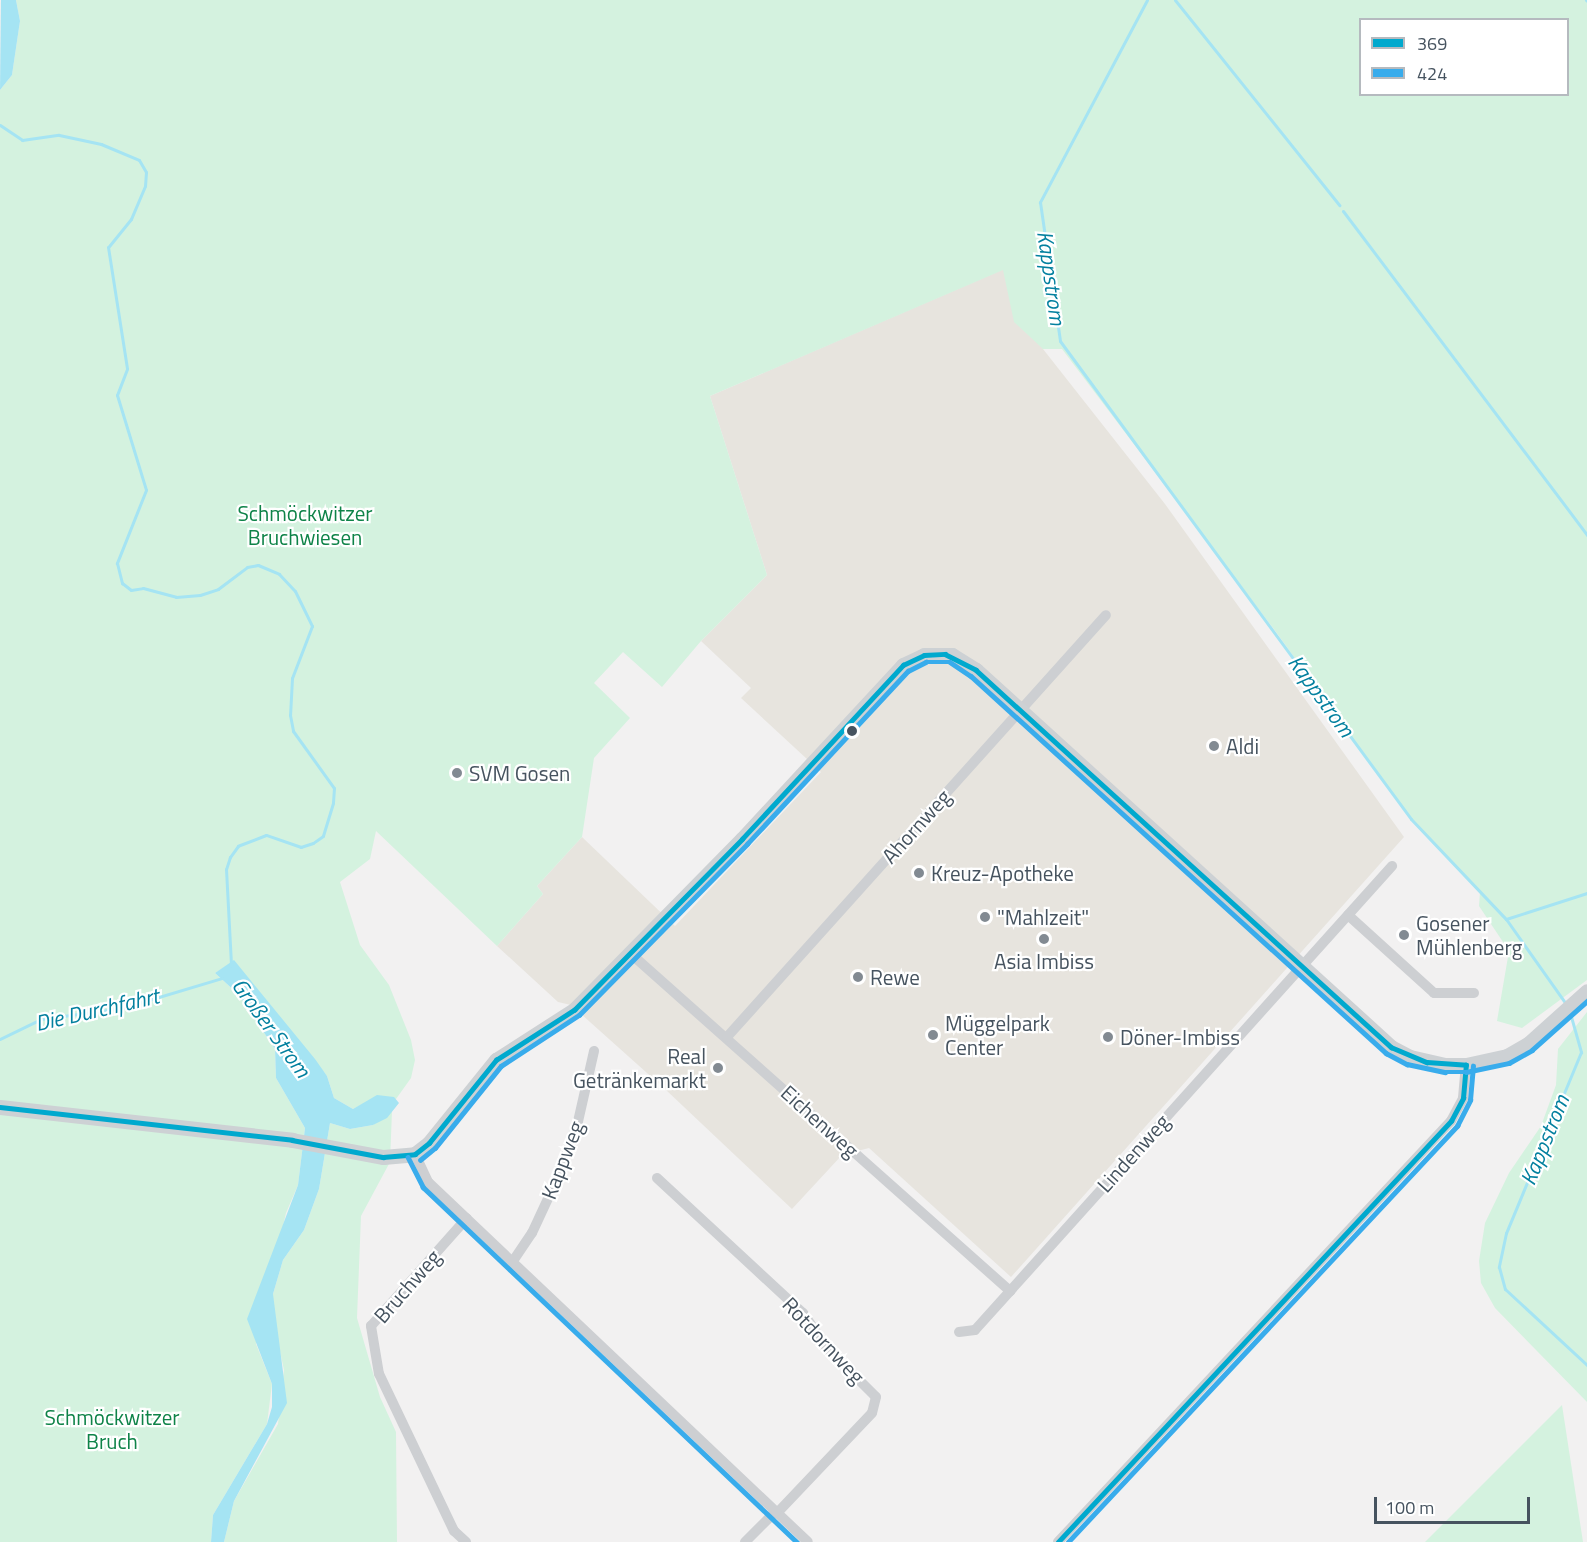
<!DOCTYPE html>
<html>
<head>
<meta charset="utf-8">
<style>
	body { margin:0 }
	#map { position:relative; width:1587px; height:1542px; overflow:hidden; background:#f2f1f1; font-family:"Titillium Web",sans-serif }
	div>[style] { position:absolute }
	[style*='--x'] { left:calc(var(--x)*1px); top:calc(var(--y)*1px); width:calc(var(--w)*1px); rotate:calc(var(--a)*1deg) }
	.commercial>* { inset:0; background:#e7e4de }
	.green>* { inset:0; background:#d4f2df }
	.water>* { inset:0; background:#a5e4f3 }
	.stream>* { height:3px; margin:-1.5px; padding:0 1.5px; transform-origin:1.5px; border-radius:1.5px; background:#a5e4f3 }
	.street>* { height:10px; margin:-5px; padding:0 5px; transform-origin:5px; border-radius:5px; background:#cdcfd2 }
	.secondary>* { height:15px; margin:-7.5px; padding:0 7.5px; transform-origin:7.5px; border-radius:7.5px; background:#cdd1d4 }
	.bus-1>* { height:4.5px; margin:-2.25px; padding:0 2.25px; transform-origin:2.25px; border-radius:2.25px; background:#00a9ce }
	.bus-2>* { height:4.5px; margin:-2.25px; padding:0 2.25px; transform-origin:2.25px; border-radius:2.25px; background:#38acec }
	.dots>* { width:16px; height:16px; translate:-50% -50%; box-sizing:border-box; border:3px solid #fff; border-radius:50% }
	span { translate:-50% -50%; white-space:nowrap; text-align:center; line-height:1.15; -webkit-text-stroke:4.5px #fff; paint-order:stroke }
	.park-label { font-size:21px; color:#0e8348 }
	.poi-label { font-size:21px; color:#46535f }
	.left { translate:0 -50%; text-align:left }
	.right { translate:-100% -50%; text-align:right }
	.street-label { font-size:21px; color:#46535f }
	.water-label { font-size:22px; color:#03809f; font-style:italic }
	.legend { position:absolute; left:1359px; top:18px; width:210px; height:78px; box-sizing:border-box; background:#fff; border:2px solid #b5babf; margin:0; padding:8px 10px; list-style:none; font-size:18px; color:#46535f }
	.legend li { display:flex; align-items:center; gap:12px; height:30px }
	.legend b { width:30px; border:2px solid #b5babf }
	.scale { position:absolute; left:1374px; top:1497px; width:156px; height:27px; box-sizing:border-box; border:3px solid #46535f; border-top:0; padding-left:8px; font-size:18px; line-height:21px; white-space:nowrap; color:#46535f; -webkit-text-stroke:4px #fff; paint-order:stroke }
</style>
</head>
<body>
<div id="map">
	<div class="commercial">
		<div style="clip-path:polygon(1018px 263px,1043px 349px,1165px 504px,1404px 837px,1011px 1277px,869px 1148px,842px 1155px,792px 1209px,666px 1090px,571px 1005px,558px 1002px,497px 946px,543px 894px,537px 886px,582px 837px,675px 926px,821px 772px,741px 698px,751px 688px,701px 641px,767px 575px,710px 396px)"></div>
	</div>
	<div class="green">
		<div style="clip-path:polygon(evenodd,16px 0,1587px 0,1587px 980px,1522px 1028px,1497px 1021px,1509px 951px,1479px 906px,1480px 892px,1411px 819px,1276px 632px,1062px 349px,1043px 349px,1014px 322px,1003px 270px,710px 396px,767px 575px,701px 641px,662px 687px,623px 652px,594px 683px,630px 718px,594px 758px,582px 837px,537px 886px,543px 894px,497px 946px,376px 831px,370px 859px,340px 882px,360px 945px,389px 985px,411px 1040px,415px 1060px,411px 1078px,396px 1099px,365px 1103px,353px 1109px,334px 1098px,327px 1076px,234px 961px,215px 973px,239px 995px,275px 1049px,276px 1078px,305px 1128px,298px 1185px,286px 1213px,256px 1344px,272px 1384px,267px 1424px,213px 1515px,211px 1542px,0 1542px,0 90px,12px 75px,20px 21px,16px 0,1360px 20px,1568px 20px,1568px 94px,1360px 94px,1360px 20px)"></div>
		<div style="clip-path:polygon(1587px 1012px,1587px 1402px,1495px 1308px,1481px 1283px,1479px 1261px,1485px 1223px,1509px 1173px,1541px 1126px,1556px 1085px,1558px 1049px)"></div>
		<div style="clip-path:polygon(392px 1111px,390px 1162px,361px 1216px,357px 1318px,380px 1397px,396px 1432px,397px 1542px,224px 1542px,234px 1501px,278px 1424px,284px 1370px,273px 1319px,273px 1294px,283px 1260px,304px 1230px,319px 1189px,330px 1123px,350px 1129px,373px 1125px)"></div>
		<div style="clip-path:polygon(1562px 1405px,1583px 1542px,1425px 1542px)"></div>
	</div>
	<div class="water">
		<div style="clip-path:polygon(1px 0,16px 0,20px 21px,12px 75px,0 90px)"></div>
		<div style="clip-path:polygon(234px 960px,315px 1059px,327px 1076px,334px 1098px,353px 1109px,377px 1095px,394px 1097px,399px 1103px,387px 1118px,373px 1125px,350px 1129px,330px 1123px,319px 1189px,304px 1230px,283px 1260px,273px 1294px,287px 1403px,234px 1501px,224px 1542px,211px 1542px,213px 1515px,267px 1424px,272px 1407px,272px 1384px,247px 1319px,298px 1185px,305px 1128px,276px 1078px,275px 1049px,239px 995px,215px 973px)"></div>
	</div>
	<div class="stream">
		<div style="--x:1147;--y:0;--w:229;--a:117.9"></div>
		<div style="--x:1040;--y:202;--w:140;--a:81.8"></div>
		<div style="--x:1060;--y:341;--w:593;--a:53.71"></div>
		<div style="--x:1411;--y:819;--w:138;--a:46.5"></div>
		<div style="--x:1506;--y:919;--w:104;--a:54.8"></div>
		<div style="--x:1175;--y:0;--w:263;--a:51.3"></div>
		<div style="--x:1586;--y:0;--w:1;--a:45"></div>
		<div style="--x:0;--y:125;--w:27;--a:34"></div>
		<div style="--x:22;--y:140;--w:37;--a:-8"></div>
		<div style="--x:59;--y:135;--w:43;--a:12.1"></div>
		<div style="--x:101;--y:144;--w:41;--a:22.8"></div>
		<div style="--x:139;--y:160;--w:14;--a:60"></div>
		<div style="--x:146;--y:172;--w:14;--a:94"></div>
		<div style="--x:145;--y:186;--w:36;--a:113"></div>
		<div style="--x:131;--y:219;--w:36;--a:129"></div>
		<div style="--x:108;--y:247;--w:123;--a:81.1"></div>
		<div style="--x:127;--y:369;--w:28;--a:111"></div>
		<div style="--x:117;--y:395;--w:99;--a:73"></div>
		<div style="--x:146;--y:490;--w:79;--a:111.7"></div>
		<div style="--x:117;--y:563;--w:21;--a:76"></div>
		<div style="--x:122;--y:583;--w:11;--a:38"></div>
		<div style="--x:131;--y:590;--w:12;--a:-9"></div>
		<div style="--x:143;--y:588;--w:34;--a:15"></div>
		<div style="--x:176;--y:597;--w:24;--a:-5"></div>
		<div style="--x:200;--y:595;--w:19;--a:-18"></div>
		<div style="--x:218;--y:589;--w:36;--a:-37"></div>
		<div style="--x:247;--y:567;--w:11;--a:-10"></div>
		<div style="--x:258;--y:565;--w:23;--a:23"></div>
		<div style="--x:279;--y:574;--w:23;--a:47"></div>
		<div style="--x:295;--y:591;--w:39;--a:64"></div>
		<div style="--x:312;--y:626;--w:56;--a:111"></div>
		<div style="--x:292;--y:678;--w:37;--a:93"></div>
		<div style="--x:290;--y:715;--w:16;--a:79"></div>
		<div style="--x:293;--y:731;--w:70;--a:54.3"></div>
		<div style="--x:334;--y:788;--w:15;--a:94"></div>
		<div style="--x:333;--y:803;--w:34;--a:107"></div>
		<div style="--x:323;--y:836;--w:12;--a:145"></div>
		<div style="--x:313;--y:843;--w:13;--a:162"></div>
		<div style="--x:301;--y:847;--w:37;--a:-161"></div>
		<div style="--x:266;--y:835;--w:30;--a:159"></div>
		<div style="--x:238;--y:846;--w:14;--a:126"></div>
		<div style="--x:230;--y:857;--w:13;--a:108"></div>
		<div style="--x:226;--y:869;--w:97;--a:87"></div>
		<div style="--x:1343;--y:211;--w:406;--a:53"></div>
		<div style="--x:1506;--y:919;--w:85;--a:-17.8"></div>
		<div style="--x:1570;--y:1013;--w:41;--a:74.2"></div>
		<div style="--x:1581;--y:1052;--w:196;--a:112.5"></div>
		<div style="--x:1506;--y:1233;--w:35;--a:102"></div>
		<div style="--x:1499;--y:1267;--w:23;--a:75"></div>
		<div style="--x:1505;--y:1289;--w:112;--a:42.8"></div>
		<div style="--x:0;--y:1039;--w:46;--a:-26"></div>
		<div style="--x:41;--y:1019;--w:82;--a:-7.7"></div>
		<div style="--x:122;--y:1008;--w:104;--a:-16.7"></div>
	</div>
	<div class="street">
		<div style="--x:1348;--y:915;--w:116;--a:42.2"></div>
		<div style="--x:1434;--y:993;--w:40;--a:0"></div>
		<div style="--x:630;--y:953;--w:509;--a:41.65"></div>
		<div style="--x:727;--y:1037;--w:567;--a:-48.07"></div>
		<div style="--x:415;--y:1154;--w:31;--a:65"></div>
		<div style="--x:428;--y:1182;--w:523;--a:43.45"></div>
		<div style="--x:657;--y:1178;--w:199;--a:42.8"></div>
		<div style="--x:803;--y:1313;--w:42;--a:55.6"></div>
		<div style="--x:827;--y:1348;--w:69;--a:45"></div>
		<div style="--x:876;--y:1397;--w:16;--a:104"></div>
		<div style="--x:872;--y:1413;--w:138;--a:133.5"></div>
		<div style="--x:513;--y:1261;--w:34;--a:-56"></div>
		<div style="--x:532;--y:1233;--w:62;--a:-65.1"></div>
		<div style="--x:558;--y:1177;--w:54;--a:-69.6"></div>
		<div style="--x:577;--y:1126;--w:77;--a:-77.2"></div>
		<div style="--x:959;--y:1332;--w:16;--a:-7"></div>
		<div style="--x:975;--y:1330;--w:624;--a:-48.05"></div>
		<div style="--x:466;--y:1542;--w:16;--a:-137"></div>
		<div style="--x:454;--y:1531;--w:174;--a:-115.5"></div>
		<div style="--x:379;--y:1374;--w:49;--a:-99.5"></div>
		<div style="--x:371;--y:1326;--w:144;--a:-48.4"></div>
		<div style="--x:745;--y:1542;--w:44;--a:-45"></div>
		<div style="--x:1058;--y:1542;--w:576;--a:-46.97"></div>
		<div style="--x:1451;--y:1121;--w:26;--a:-62"></div>
		<div style="--x:1463;--y:1098;--w:33;--a:-85"></div>
	</div>
	<div class="secondary">
		<div style="--x:0;--y:1107;--w:294;--a:6.4"></div>
		<div style="--x:292;--y:1140;--w:93;--a:10.6"></div>
		<div style="--x:383;--y:1157;--w:32;--a:-5"></div>
		<div style="--x:415;--y:1154;--w:18;--a:-38"></div>
		<div style="--x:429;--y:1143;--w:107;--a:-51.1"></div>
		<div style="--x:496;--y:1060;--w:93;--a:-32.7"></div>
		<div style="--x:574;--y:1010;--w:240;--a:-45.5"></div>
		<div style="--x:742;--y:839;--w:237;--a:-47.2"></div>
		<div style="--x:903;--y:665;--w:23;--a:-25"></div>
		<div style="--x:924;--y:655;--w:28;--a:0"></div>
		<div style="--x:952;--y:655;--w:28;--a:32"></div>
		<div style="--x:976;--y:670;--w:561;--a:42.25"></div>
		<div style="--x:1391;--y:1047;--w:21;--a:28"></div>
		<div style="--x:1410;--y:1057;--w:37;--a:13"></div>
		<div style="--x:1446;--y:1065;--w:20;--a:0"></div>
		<div style="--x:1466;--y:1065;--w:42;--a:-12.4"></div>
		<div style="--x:1507;--y:1056;--w:24;--a:-30"></div>
		<div style="--x:1528;--y:1044;--w:79;--a:-41.9"></div>
	</div>
	<div class="bus-1">
		<div style="--x:0;--y:1107;--w:294;--a:6.4"></div>
		<div style="--x:292;--y:1140;--w:93;--a:10.6"></div>
		<div style="--x:383;--y:1157;--w:32;--a:-5"></div>
		<div style="--x:415;--y:1154;--w:18;--a:-38"></div>
		<div style="--x:429;--y:1143;--w:107;--a:-51.1"></div>
		<div style="--x:496;--y:1060;--w:93;--a:-32.7"></div>
		<div style="--x:574;--y:1010;--w:240;--a:-45.5"></div>
		<div style="--x:742;--y:839;--w:237;--a:-47.2"></div>
		<div style="--x:903;--y:665;--w:23;--a:-25"></div>
		<div style="--x:924;--y:655;--w:21;--a:-3"></div>
		<div style="--x:945;--y:654;--w:35;--a:27"></div>
		<div style="--x:976;--y:670;--w:561;--a:42.25"></div>
		<div style="--x:1391;--y:1047;--w:39;--a:23"></div>
		<div style="--x:1427;--y:1062;--w:39;--a:4"></div>
		<div style="--x:1058;--y:1542;--w:576;--a:-46.97"></div>
		<div style="--x:1451;--y:1121;--w:26;--a:-62"></div>
		<div style="--x:1463;--y:1098;--w:33;--a:-85"></div>
	</div>
	<div class="bus-2">
		<div style="--x:408;--y:1157;--w:34;--a:63"></div>
		<div style="--x:423;--y:1187;--w:516;--a:43.51"></div>
		<div style="--x:420;--y:1160;--w:19;--a:-39"></div>
		<div style="--x:435;--y:1148;--w:105;--a:-51.2"></div>
		<div style="--x:501;--y:1066;--w:93;--a:-33.2"></div>
		<div style="--x:579;--y:1015;--w:240;--a:-45.5"></div>
		<div style="--x:747;--y:844;--w:236;--a:-47.1"></div>
		<div style="--x:908;--y:671;--w:20;--a:-27"></div>
		<div style="--x:926;--y:662;--w:24;--a:0"></div>
		<div style="--x:950;--y:662;--w:25;--a:34"></div>
		<div style="--x:971;--y:676;--w:561;--a:42.25"></div>
		<div style="--x:1386;--y:1053;--w:24;--a:28"></div>
		<div style="--x:1407;--y:1064;--w:39;--a:12"></div>
		<div style="--x:1445;--y:1072;--w:21;--a:0"></div>
		<div style="--x:1466;--y:1072;--w:44;--a:-11.8"></div>
		<div style="--x:1509;--y:1063;--w:26;--a:-29"></div>
		<div style="--x:1532;--y:1050;--w:74;--a:-41.7"></div>
		<div style="--x:1068;--y:1542;--w:570;--a:-46.92"></div>
		<div style="--x:1457;--y:1126;--w:29;--a:-63"></div>
		<div style="--x:1470;--y:1100;--w:34;--a:-85"></div>
	</div>
	<div class="dots">
		<div style="left:852px;top:731px;background:#46535f"></div>
		<div style="left:1214px;top:746px;background:#828a92"></div>
		<div style="left:457px;top:773px;background:#828a92"></div>
		<div style="left:919px;top:873px;background:#828a92"></div>
		<div style="left:985px;top:917px;background:#828a92"></div>
		<div style="left:1404px;top:935px;background:#828a92"></div>
		<div style="left:1044px;top:939px;background:#828a92"></div>
		<div style="left:858px;top:977px;background:#828a92"></div>
		<div style="left:933px;top:1035px;background:#828a92"></div>
		<div style="left:1108px;top:1037px;background:#828a92"></div>
		<div style="left:718px;top:1068px;background:#828a92"></div>
	</div>
	<div class="park-label">
		<span style="left:305px;top:525px">Schmöckwitzer<br>Bruchwiesen</span>
		<span style="left:112px;top:1429px">Schmöckwitzer<br>Bruch</span>
	</div>
	<div class="poi-label">
		<span class="left" style="left:1226px;top:746px">Aldi</span>
		<span class="left" style="left:469px;top:773px">SVM Gosen</span>
		<span class="left" style="left:931px;top:873px">Kreuz-Apotheke</span>
		<span class="left" style="left:997px;top:917px">"Mahlzeit"</span>
		<span class="left" style="left:1416px;top:935px">Gosener<br>Mühlenberg</span>
		<span style="left:1044px;top:961px">Asia Imbiss</span>
		<span class="left" style="left:870px;top:977px">Rewe</span>
		<span class="left" style="left:945px;top:1035px">Müggelpark<br>Center</span>
		<span class="left" style="left:1120px;top:1037px">Döner-Imbiss</span>
		<span class="right" style="left:706px;top:1068px">Real<br>Getränkemarkt</span>
	</div>
	<div class="street-label">
		<span style="left:916px;top:826px;rotate:-48deg">Ahornweg</span>
		<span style="left:820px;top:1121px;rotate:42deg">Eichenweg</span>
		<span style="left:1133px;top:1153px;rotate:-48deg">Lindenweg</span>
		<span style="left:562px;top:1160px;rotate:-69deg">Kappweg</span>
		<span style="left:407px;top:1286px;rotate:-49deg">Bruchweg</span>
		<span style="left:824px;top:1340px;rotate:47deg">Rotdornweg</span>
	</div>
	<div class="water-label">
		<span style="left:1051px;top:278px;rotate:82deg">Kappstrom</span>
		<span style="left:1321px;top:696px;rotate:54deg">Kappstrom</span>
		<span style="left:97px;top:1010px;rotate:-13deg">Die Durchfahrt</span>
		<span style="left:271px;top:1028px;rotate:54deg">Großer Strom</span>
		<span style="left:1545px;top:1140px;rotate:-68deg">Kappstrom</span>
	</div>
	<ul class="legend">
	<li><b style="height:8px;background:#00a9ce"></b>369</li>
	<li><b style="height:8px;background:#38acec"></b>424</li>
	</ul>
	<div class="scale">100 m</div>
</div>
</body>
</html>
